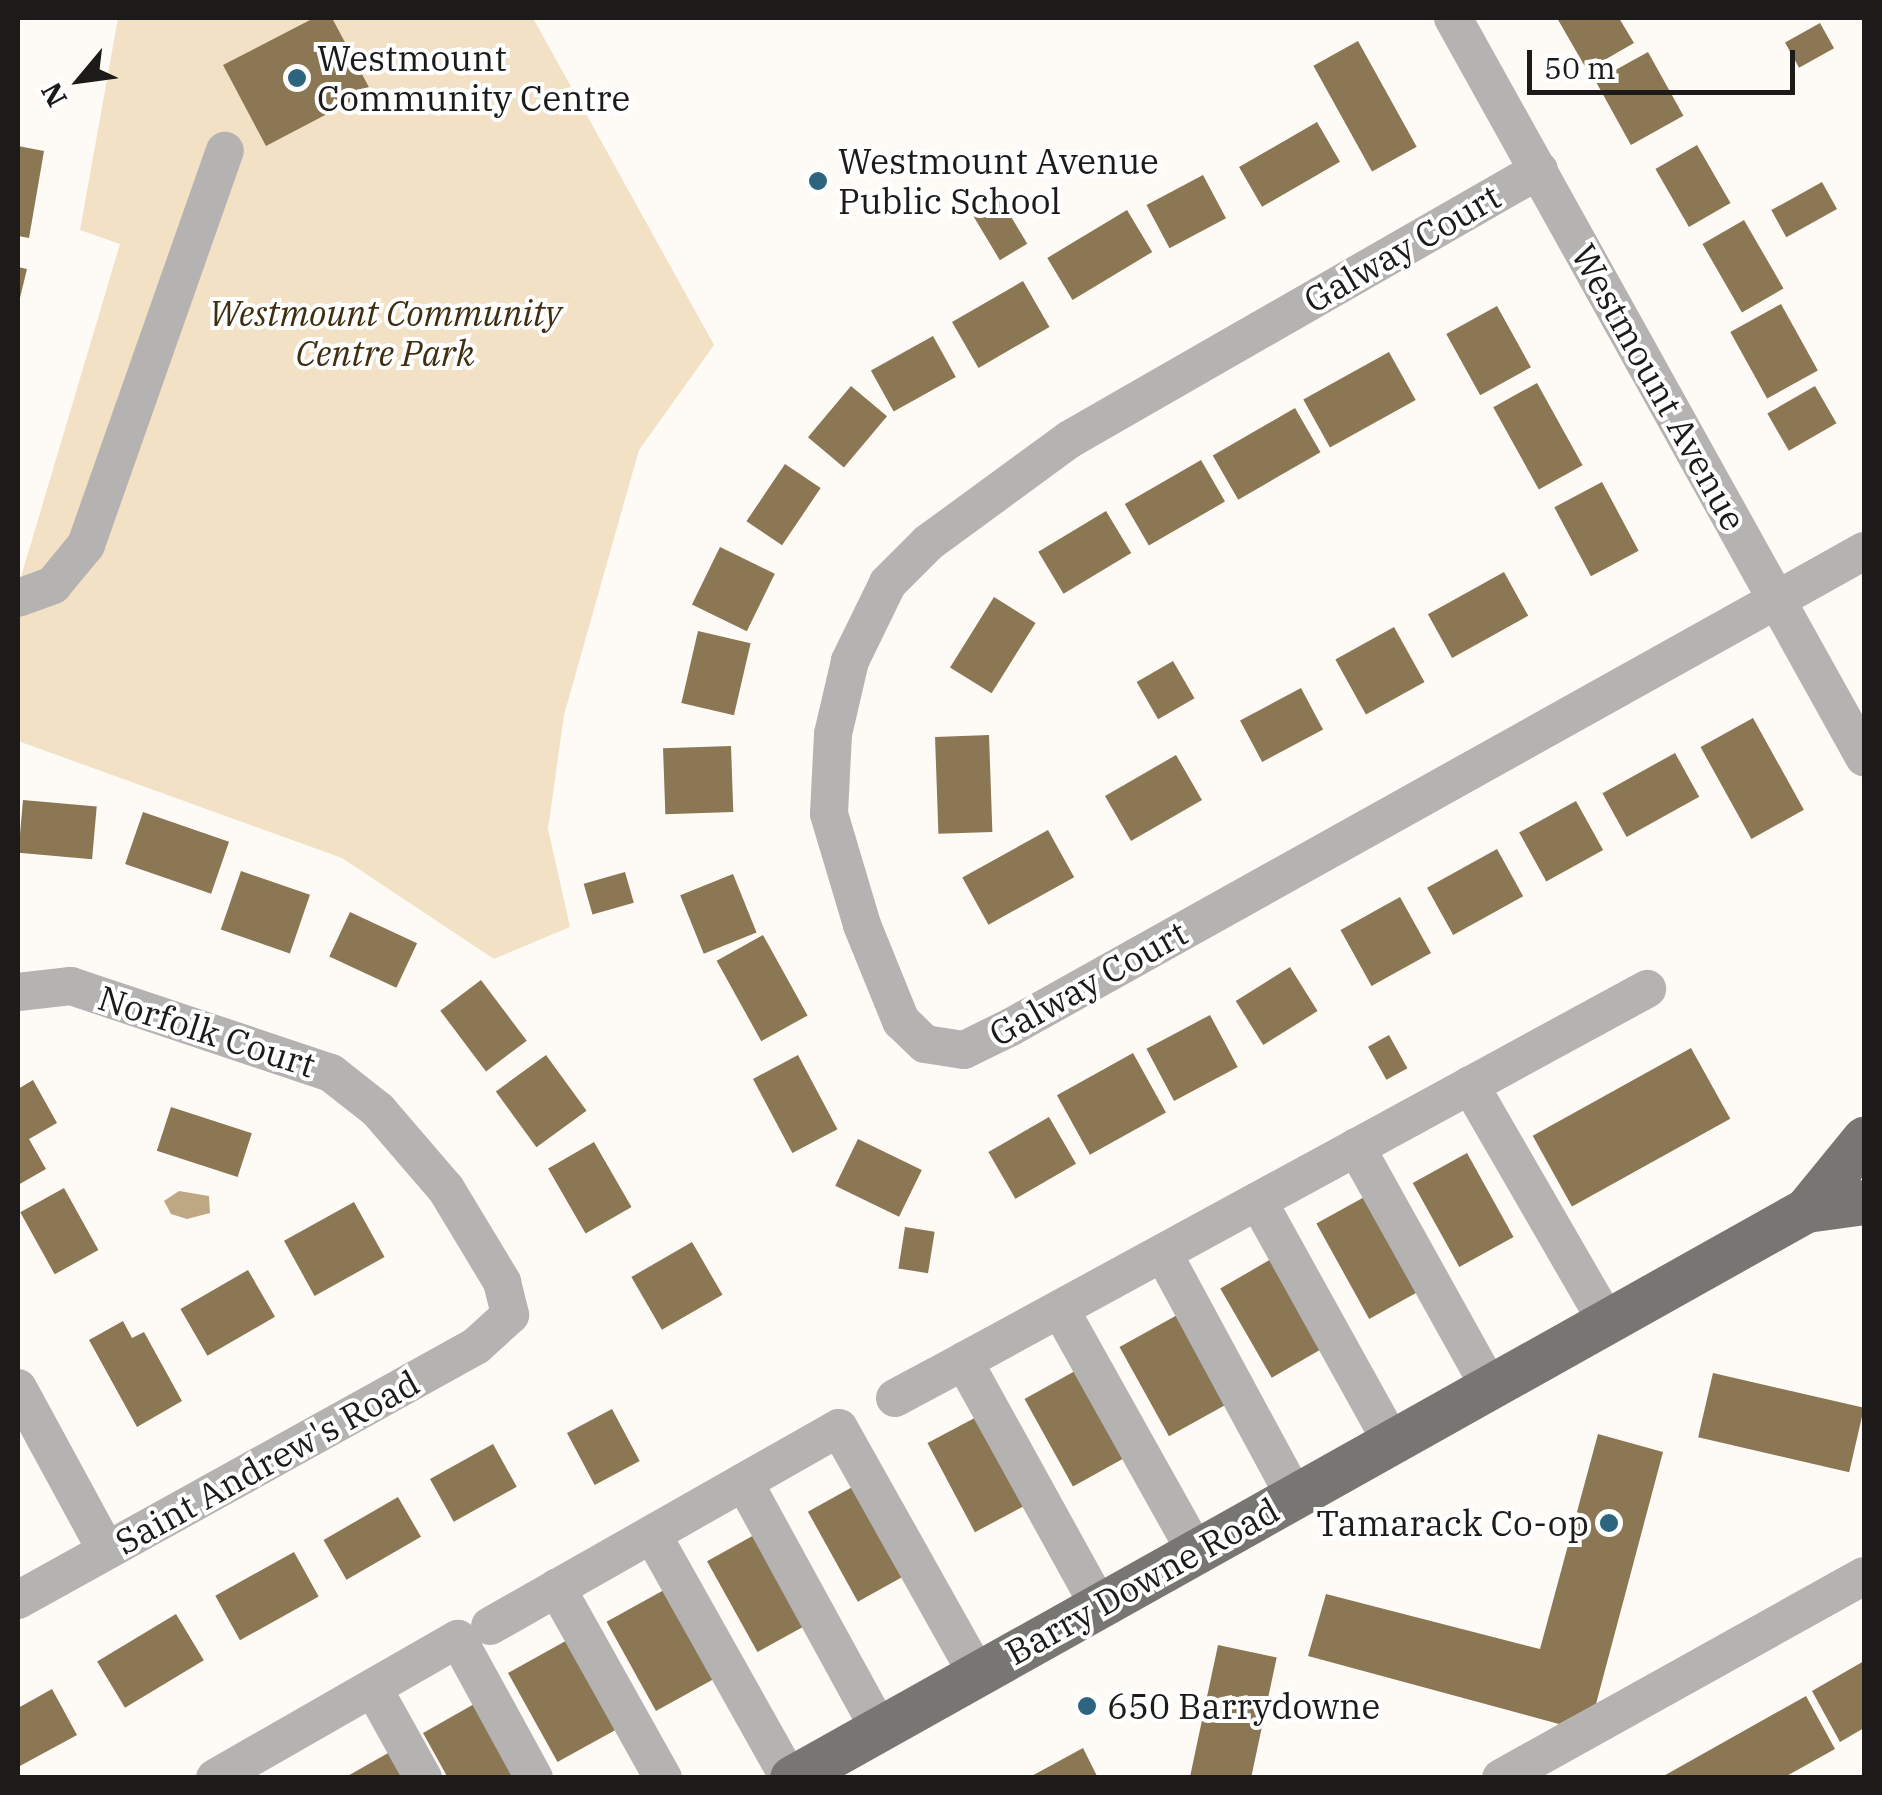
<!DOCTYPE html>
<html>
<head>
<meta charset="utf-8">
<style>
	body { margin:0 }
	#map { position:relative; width:1882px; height:1795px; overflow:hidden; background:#fefbf7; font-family:"IBM Plex Serif",serif }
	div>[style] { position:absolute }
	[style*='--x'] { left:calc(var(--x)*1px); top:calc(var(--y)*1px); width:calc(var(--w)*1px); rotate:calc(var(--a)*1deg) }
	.green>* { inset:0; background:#f2e1c5 }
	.water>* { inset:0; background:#bea884 }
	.building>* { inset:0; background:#8c7754; transform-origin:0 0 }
	.minor>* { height:38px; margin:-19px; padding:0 19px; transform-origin:19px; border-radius:19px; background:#b4b3b1 }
	.major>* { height:45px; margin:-22.5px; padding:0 22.5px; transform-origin:22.5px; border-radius:22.5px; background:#787673 }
	.dots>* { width:28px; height:28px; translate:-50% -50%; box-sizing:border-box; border:5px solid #fff; border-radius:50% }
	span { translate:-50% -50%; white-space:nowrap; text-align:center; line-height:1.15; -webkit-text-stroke:8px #fff; paint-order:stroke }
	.poi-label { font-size:35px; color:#1c1b19 }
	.left { translate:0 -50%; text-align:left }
	.right { translate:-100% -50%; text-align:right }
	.street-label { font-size:35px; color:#1c1b19 }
	.park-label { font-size:35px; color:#3f2e0f; font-style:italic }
	.frame { position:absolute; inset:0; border:20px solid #1c1b19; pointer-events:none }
	.north { position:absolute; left:30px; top:30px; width:100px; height:100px; -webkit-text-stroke:8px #fff; paint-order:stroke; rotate:241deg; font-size:28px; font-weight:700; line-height:40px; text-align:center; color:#1c1b19 }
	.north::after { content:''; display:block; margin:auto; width:35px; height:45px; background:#1c1b19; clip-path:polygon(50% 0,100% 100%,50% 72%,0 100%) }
	.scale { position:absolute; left:1527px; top:50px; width:268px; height:45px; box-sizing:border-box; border:5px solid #1c1b19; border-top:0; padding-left:12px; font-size:30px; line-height:35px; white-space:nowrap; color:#1c1b19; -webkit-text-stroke:8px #fff; paint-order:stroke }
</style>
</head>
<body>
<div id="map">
	<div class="green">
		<div style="clip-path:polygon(118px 18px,533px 18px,714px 345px,639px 450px,564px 715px,548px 829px,570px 927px,494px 959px,342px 858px,18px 741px,18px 587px,120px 244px,80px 230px)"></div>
	</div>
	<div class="water">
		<div style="clip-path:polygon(179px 1191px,209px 1196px,210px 1213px,187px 1219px,171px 1214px,164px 1201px)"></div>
	</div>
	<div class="building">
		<div style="clip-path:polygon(314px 18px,332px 18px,371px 91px,266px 146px,223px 65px)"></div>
		<div style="clip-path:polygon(1557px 18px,1619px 18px,1634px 43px,1587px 70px)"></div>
		<div style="left:1820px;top:23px;width:29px;height:40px;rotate:61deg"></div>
		<div style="left:1358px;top:41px;width:121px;height:51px;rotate:61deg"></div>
		<div style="left:1648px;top:52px;width:73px;height:60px;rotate:61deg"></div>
		<div style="left:1317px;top:122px;width:46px;height:90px;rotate:60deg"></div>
		<div style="left:1697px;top:145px;width:67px;height:48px;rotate:60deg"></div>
		<div style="clip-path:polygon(18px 146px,44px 151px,29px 238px,18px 236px)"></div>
		<div style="left:1203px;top:175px;width:49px;height:64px;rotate:62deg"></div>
		<div style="left:1822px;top:182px;width:31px;height:58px;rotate:61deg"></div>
		<div style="left:1001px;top:200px;width:51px;height:32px;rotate:59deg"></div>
		<div style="left:1127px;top:210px;width:49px;height:93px;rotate:59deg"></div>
		<div style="left:1744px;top:220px;width:79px;height:48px;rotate:60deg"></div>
		<div style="clip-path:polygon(18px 267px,27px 269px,19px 302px,18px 302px)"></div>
		<div style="left:1023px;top:281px;width:53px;height:82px;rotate:60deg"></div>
		<div style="left:1781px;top:304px;width:76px;height:58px;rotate:61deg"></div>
		<div style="left:1497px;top:306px;width:70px;height:58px;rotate:61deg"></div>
		<div style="left:933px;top:336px;width:47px;height:71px;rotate:61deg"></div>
		<div style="left:1389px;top:352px;width:55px;height:98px;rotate:61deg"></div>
		<div style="left:1537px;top:383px;width:94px;height:50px;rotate:61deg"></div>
		<div style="left:851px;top:386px;width:47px;height:67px;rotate:40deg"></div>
		<div style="left:1815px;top:386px;width:43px;height:55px;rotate:60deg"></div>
		<div style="left:1295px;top:408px;width:51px;height:95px;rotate:60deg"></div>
		<div style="left:1201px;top:460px;width:48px;height:88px;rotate:60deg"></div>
		<div style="left:785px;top:464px;width:43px;height:69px;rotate:34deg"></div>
		<div style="left:1602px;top:482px;width:78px;height:54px;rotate:62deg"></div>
		<div style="left:1106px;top:511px;width:49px;height:79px;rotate:59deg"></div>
		<div style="left:720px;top:547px;width:61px;height:64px;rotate:26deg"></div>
		<div style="left:1504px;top:572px;width:50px;height:87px;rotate:61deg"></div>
		<div style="left:994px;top:597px;width:49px;height:83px;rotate:32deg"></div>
		<div style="left:1394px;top:627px;width:63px;height:67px;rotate:61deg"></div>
		<div style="left:698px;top:631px;width:54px;height:74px;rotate:13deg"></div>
		<div style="left:1173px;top:661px;width:43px;height:42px;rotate:60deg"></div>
		<div style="left:1301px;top:688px;width:47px;height:69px;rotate:62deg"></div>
		<div style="left:1753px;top:718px;width:105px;height:60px;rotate:61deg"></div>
		<div style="left:989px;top:735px;width:97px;height:54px;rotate:88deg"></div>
		<div style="left:731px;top:746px;width:66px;height:68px;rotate:88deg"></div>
		<div style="left:1675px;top:753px;width:50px;height:83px;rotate:61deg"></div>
		<div style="left:1176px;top:755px;width:52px;height:82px;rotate:60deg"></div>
		<div style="left:23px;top:800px;width:74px;height:53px;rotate:5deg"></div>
		<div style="left:1576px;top:801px;width:56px;height:65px;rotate:61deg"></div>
		<div style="left:143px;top:812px;width:91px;height:55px;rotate:19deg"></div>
		<div style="left:1048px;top:830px;width:54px;height:98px;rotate:61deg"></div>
		<div style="left:1497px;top:849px;width:54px;height:80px;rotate:61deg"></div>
		<div style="left:241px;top:871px;width:73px;height:62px;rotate:19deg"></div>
		<div style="left:625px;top:872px;width:32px;height:43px;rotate:74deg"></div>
		<div style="left:733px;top:874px;width:63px;height:57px;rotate:68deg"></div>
		<div style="left:1400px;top:897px;width:64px;height:68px;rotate:61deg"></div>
		<div style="left:350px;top:912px;width:74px;height:49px;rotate:25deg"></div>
		<div style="left:763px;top:935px;width:92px;height:53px;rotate:61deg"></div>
		<div style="left:1290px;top:967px;width:52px;height:64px;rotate:58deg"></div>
		<div style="left:481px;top:980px;width:76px;height:51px;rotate:53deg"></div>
		<div style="left:1210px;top:1015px;width:59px;height:72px;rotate:62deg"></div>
		<div style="left:1389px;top:1035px;width:38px;height:24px;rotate:61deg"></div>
		<div style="left:1691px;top:1048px;width:81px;height:181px;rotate:61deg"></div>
		<div style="left:1133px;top:1053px;width:68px;height:87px;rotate:61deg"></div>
		<div style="left:546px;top:1055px;width:69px;height:62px;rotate:54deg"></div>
		<div style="left:798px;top:1055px;width:84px;height:51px;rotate:62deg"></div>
		<div style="clip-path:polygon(33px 1080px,57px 1123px,29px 1139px,46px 1169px,18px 1185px,18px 1089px)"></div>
		<div style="left:171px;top:1107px;width:85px;height:46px;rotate:18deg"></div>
		<div style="left:1049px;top:1117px;width:54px;height:70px;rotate:60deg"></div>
		<div style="left:858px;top:1139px;width:71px;height:52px;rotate:26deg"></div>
		<div style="left:594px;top:1142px;width:75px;height:53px;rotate:60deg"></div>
		<div style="left:1467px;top:1153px;width:96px;height:62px;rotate:61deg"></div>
		<div style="left:64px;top:1188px;width:71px;height:50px;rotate:61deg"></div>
		<div style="left:1368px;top:1195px;width:109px;height:59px;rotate:61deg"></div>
		<div style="left:354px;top:1202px;width:63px;height:80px;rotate:61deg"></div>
		<div style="left:905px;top:1227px;width:30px;height:42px;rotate:9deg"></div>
		<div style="left:692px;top:1242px;width:61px;height:70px;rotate:60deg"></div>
		<div style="left:1280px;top:1254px;width:103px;height:69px;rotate:60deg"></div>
		<div style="left:248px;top:1270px;width:54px;height:78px;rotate:60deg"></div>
		<div style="left:1179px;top:1314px;width:102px;height:68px;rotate:61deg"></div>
		<div style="clip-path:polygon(123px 1321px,132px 1338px,144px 1332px,182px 1401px,137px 1427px,89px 1340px)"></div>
		<div style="left:1084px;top:1366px;width:100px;height:68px;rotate:61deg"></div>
		<div style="left:1713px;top:1373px;width:155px;height:66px;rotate:13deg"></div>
		<div style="left:612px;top:1409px;width:59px;height:51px;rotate:62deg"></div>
		<div style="left:984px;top:1413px;width:101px;height:64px;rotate:62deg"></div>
		<div style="clip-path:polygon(1598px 1434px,1663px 1452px,1596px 1704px,1559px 1724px,1308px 1656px,1326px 1594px,1540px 1649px)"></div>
		<div style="left:493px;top:1444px;width:49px;height:72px;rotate:61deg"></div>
		<div style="left:856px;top:1485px;width:103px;height:55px;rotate:61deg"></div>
		<div style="left:398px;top:1497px;width:46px;height:86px;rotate:60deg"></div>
		<div style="left:756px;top:1534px;width:104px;height:56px;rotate:61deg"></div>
		<div style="left:294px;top:1552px;width:51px;height:90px;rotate:61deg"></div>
		<div style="left:673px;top:1585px;width:102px;height:76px;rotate:61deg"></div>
		<div style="left:176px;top:1614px;width:54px;height:92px;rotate:59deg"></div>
		<div style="left:571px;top:1638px;width:102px;height:72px;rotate:61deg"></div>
		<div style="left:1218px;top:1645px;width:60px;height:136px;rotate:12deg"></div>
		<div style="clip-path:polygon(1864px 1661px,1864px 1728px,1840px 1742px,1812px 1691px)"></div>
		<div style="clip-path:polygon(52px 1689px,77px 1735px,18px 1767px,18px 1708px)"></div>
		<div style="clip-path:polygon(1806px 1696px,1835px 1749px,1783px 1778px,1660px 1778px)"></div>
		<div style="clip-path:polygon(483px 1699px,525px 1778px,448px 1778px,423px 1733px)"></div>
		<div style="clip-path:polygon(397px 1748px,413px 1778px,344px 1778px)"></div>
		<div style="clip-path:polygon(1083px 1748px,1098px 1778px,1028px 1778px)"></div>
	</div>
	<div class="minor">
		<div style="--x:1453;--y:18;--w:846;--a:60.92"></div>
		<div style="--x:1539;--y:170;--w:541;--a:150.16"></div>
		<div style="--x:1070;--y:439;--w:176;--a:143.8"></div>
		<div style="--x:928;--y:543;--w:57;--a:135"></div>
		<div style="--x:888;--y:583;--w:87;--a:116"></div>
		<div style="--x:850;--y:661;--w:75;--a:103.1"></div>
		<div style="--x:833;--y:734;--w:80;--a:92.9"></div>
		<div style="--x:829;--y:814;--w:116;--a:73.4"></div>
		<div style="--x:862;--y:925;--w:104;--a:67.9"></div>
		<div style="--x:901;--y:1021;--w:33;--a:44"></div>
		<div style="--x:925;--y:1044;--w:39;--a:9"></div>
		<div style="--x:964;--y:1050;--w:52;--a:-26.1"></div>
		<div style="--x:1011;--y:1027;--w:977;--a:-29.16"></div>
		<div style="--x:18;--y:598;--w:37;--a:-20"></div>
		<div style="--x:53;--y:585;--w:52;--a:-50.5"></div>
		<div style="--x:86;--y:545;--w:418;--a:-70.6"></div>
		<div style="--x:18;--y:992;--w:53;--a:-6.5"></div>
		<div style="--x:71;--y:986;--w:274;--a:18.5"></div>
		<div style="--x:331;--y:1073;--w:60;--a:38.2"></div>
		<div style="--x:378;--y:1110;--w:104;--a:49.3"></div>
		<div style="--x:446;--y:1189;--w:109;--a:58.9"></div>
		<div style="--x:502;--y:1282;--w:34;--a:76"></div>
		<div style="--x:510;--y:1315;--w:46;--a:137.6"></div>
		<div style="--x:476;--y:1346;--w:524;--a:150.99"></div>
		<div style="--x:1470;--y:1085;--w:272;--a:60"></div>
		<div style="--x:1356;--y:1147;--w:274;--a:60.9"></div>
		<div style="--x:1258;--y:1201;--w:274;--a:61"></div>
		<div style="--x:1163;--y:1253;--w:275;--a:61.6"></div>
		<div style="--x:1060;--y:1309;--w:277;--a:60.8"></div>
		<div style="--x:18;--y:1388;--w:184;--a:61.5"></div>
		<div style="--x:895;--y:1398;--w:78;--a:-28.2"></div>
		<div style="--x:744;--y:1482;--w:281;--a:61.3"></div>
		<div style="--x:652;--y:1534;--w:280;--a:60.7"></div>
		<div style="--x:1099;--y:1606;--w:280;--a:-118.9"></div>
		<div style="--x:964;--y:1361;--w:778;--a:-28.58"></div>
		<div style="--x:490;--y:1626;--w:77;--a:-29.6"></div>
		<div style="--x:373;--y:1688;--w:103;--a:60.9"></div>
		<div style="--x:215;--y:1778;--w:280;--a:-29.8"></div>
		<div style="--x:458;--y:1639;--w:158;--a:61.3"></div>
		<div style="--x:663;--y:1778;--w:218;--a:-119.2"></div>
		<div style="--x:557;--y:1588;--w:324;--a:-29.6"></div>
		<div style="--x:839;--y:1428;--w:282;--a:60.7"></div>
		<div style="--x:1501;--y:1778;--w:415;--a:-29.1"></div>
	</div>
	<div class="major">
		<div style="--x:1806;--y:1210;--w:92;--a:-50.8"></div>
		<div style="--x:792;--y:1778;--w:1162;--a:-29.26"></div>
		<div style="--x:1806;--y:1210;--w:59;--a:-7.9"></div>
	</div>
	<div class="dots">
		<div style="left:297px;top:78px;background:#2d657f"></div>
		<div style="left:818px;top:181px;background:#2d657f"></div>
		<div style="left:1609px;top:1523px;background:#2d657f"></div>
		<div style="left:1087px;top:1706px;background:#2d657f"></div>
	</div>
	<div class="poi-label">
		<span class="left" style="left:317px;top:78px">Westmount<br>Community Centre</span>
		<span class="left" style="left:838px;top:181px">Westmount Avenue<br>Public School</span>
		<span class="right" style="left:1589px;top:1523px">Tamarack Co-op</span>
		<span class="left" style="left:1107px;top:1706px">650 Barrydowne</span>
	</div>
	<div class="street-label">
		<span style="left:1402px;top:248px;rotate:-30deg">Galway Court</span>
		<span style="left:1659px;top:387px;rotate:61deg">Westmount Avenue</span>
		<span style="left:1088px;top:983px;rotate:-29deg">Galway Court</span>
		<span style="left:207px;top:1031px;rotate:18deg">Norfolk Court</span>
		<span style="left:267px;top:1462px;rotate:-29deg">Saint Andrew's Road</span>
		<span style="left:1142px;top:1581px;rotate:-29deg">Barry Downe Road</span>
	</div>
	<div class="park-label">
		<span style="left:385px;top:333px">Westmount Community<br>Centre Park</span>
	</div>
	<div class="frame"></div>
	<div class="north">N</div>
	<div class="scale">50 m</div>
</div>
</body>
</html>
